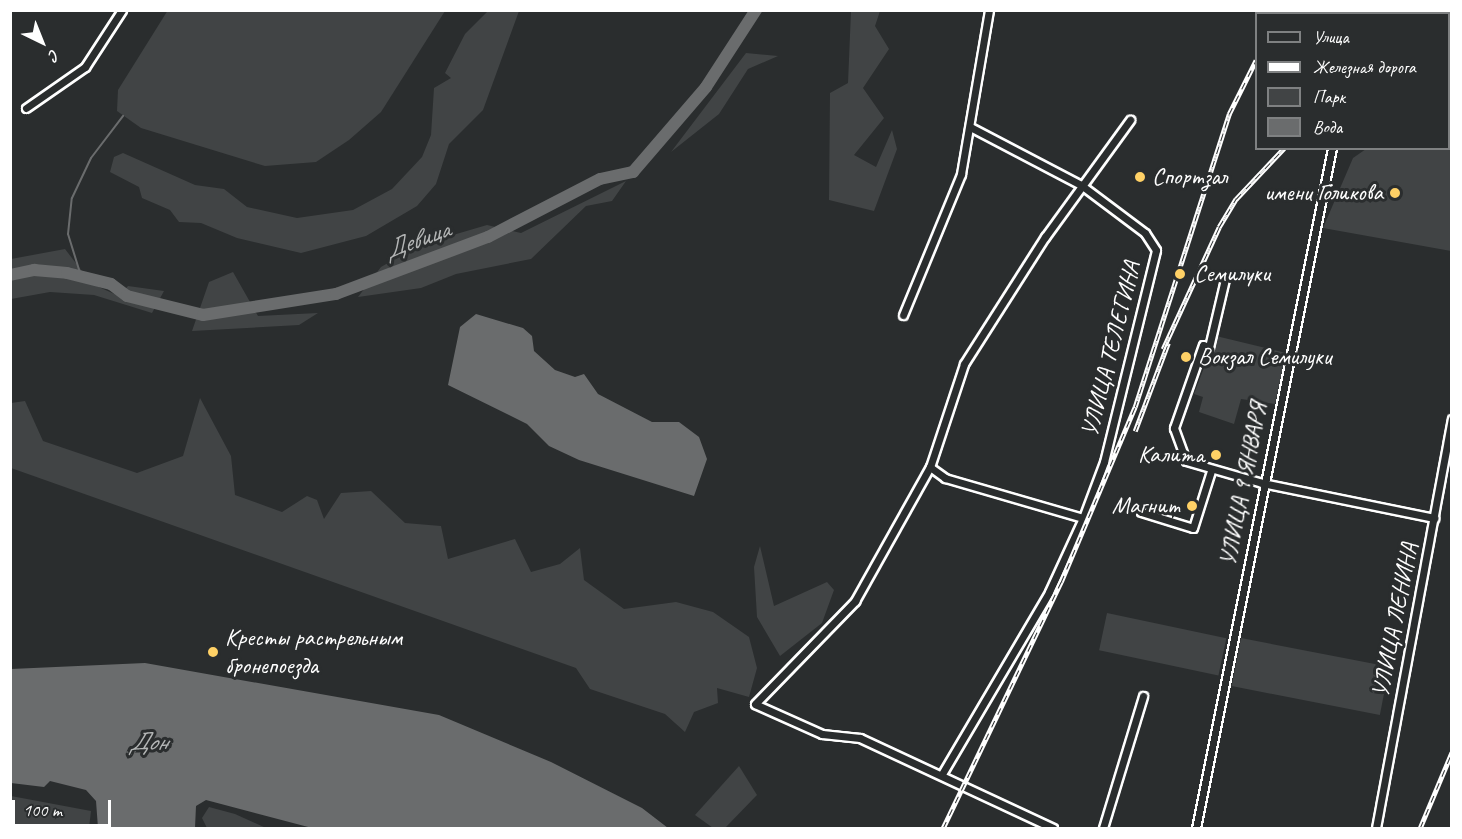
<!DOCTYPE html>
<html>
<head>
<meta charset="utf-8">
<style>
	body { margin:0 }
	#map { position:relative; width:1462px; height:839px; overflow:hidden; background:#2a2d2e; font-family:Caveat,sans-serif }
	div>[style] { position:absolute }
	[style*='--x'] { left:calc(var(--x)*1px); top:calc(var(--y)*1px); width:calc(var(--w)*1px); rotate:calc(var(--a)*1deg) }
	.green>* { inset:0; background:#414445; transform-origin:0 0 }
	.water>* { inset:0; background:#6a6c6d }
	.stream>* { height:2px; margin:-1px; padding:0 1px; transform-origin:1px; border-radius:1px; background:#6a6c6d }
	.river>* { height:12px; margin:-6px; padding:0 6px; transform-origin:6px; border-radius:6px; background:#6a6c6d }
	.roads { filter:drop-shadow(2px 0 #fff) drop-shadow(-2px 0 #fff) drop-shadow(0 2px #fff) drop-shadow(0 -2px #fff) }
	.minor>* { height:7px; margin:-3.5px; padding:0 3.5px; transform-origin:3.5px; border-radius:3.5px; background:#2a2d2e }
	.rail>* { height:4.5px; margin-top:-2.25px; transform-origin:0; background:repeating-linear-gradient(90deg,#2a2d2e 0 7px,#fff 0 14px); box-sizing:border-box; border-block:2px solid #fff }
	.dots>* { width:16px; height:16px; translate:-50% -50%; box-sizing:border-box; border:3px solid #2a2d2e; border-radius:50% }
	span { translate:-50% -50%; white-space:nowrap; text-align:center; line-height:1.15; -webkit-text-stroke:6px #2a2d2e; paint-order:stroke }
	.poi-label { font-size:24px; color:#fff }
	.left { translate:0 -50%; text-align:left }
	.right { translate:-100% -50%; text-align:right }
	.street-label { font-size:24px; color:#fff }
	.water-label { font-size:26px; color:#b4b6b6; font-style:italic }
	.frame { position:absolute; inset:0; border:12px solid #fff; pointer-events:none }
	.legend { position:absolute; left:1255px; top:12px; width:195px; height:138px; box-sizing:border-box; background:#2a2d2e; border:2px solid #7f8182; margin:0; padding:8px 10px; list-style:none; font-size:18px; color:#fff }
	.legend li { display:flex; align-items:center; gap:12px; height:30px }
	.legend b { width:30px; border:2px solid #7f8182 }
	.north { position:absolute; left:12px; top:12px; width:60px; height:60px; -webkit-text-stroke:4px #2a2d2e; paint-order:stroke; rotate:137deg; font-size:16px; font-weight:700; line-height:24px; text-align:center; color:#fff }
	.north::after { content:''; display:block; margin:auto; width:21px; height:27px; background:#fff; clip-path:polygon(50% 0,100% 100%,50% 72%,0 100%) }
	.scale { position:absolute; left:12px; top:800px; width:99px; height:27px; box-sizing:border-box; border:3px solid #fff; border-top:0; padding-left:8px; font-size:18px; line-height:21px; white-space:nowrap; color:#fff; -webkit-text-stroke:4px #2a2d2e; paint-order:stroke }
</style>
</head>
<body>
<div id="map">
	<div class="green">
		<div style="clip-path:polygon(168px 10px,445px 10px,445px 11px,381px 112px,349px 140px,316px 162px,265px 166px,141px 128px,117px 111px,118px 90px)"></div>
		<div style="clip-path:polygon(488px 11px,519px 11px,483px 110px,449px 144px,436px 184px,417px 206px,366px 236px,301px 253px,237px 238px,201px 223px,179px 222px,170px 210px,142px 198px,139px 187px,110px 172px,114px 157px,123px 153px,195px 185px,224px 189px,247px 207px,297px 218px,353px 210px,392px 189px,422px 157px,431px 135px,434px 88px,451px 78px,445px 73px,465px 34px)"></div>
		<div style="clip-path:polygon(851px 11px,880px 11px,875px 26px,889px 49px,863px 88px,884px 118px,854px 155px,876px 167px,892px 130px,897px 149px,874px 211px,829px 200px,830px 93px,848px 83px)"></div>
		<div style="clip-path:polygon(746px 53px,778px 56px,748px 69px,719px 114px,671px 152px)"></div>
		<div style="clip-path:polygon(1451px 97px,1451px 251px,1323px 228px,1353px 158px,1366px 149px,1448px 148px)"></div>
		<div style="clip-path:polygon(626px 181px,612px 201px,586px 206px,531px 259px,456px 274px,421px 288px,358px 297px,381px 267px,419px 245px,487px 225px,521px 233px)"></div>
		<div style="clip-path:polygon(65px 249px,92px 284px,119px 296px,128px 286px,164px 291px,152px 313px,94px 295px,50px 292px,11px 299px,11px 259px)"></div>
		<div style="clip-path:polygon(233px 272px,258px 316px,318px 313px,299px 325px,192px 331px,209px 282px)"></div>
		<div style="clip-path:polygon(1216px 336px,1286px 353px,1275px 404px,1241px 399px,1234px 424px,1199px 412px,1203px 397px,1194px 394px)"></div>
		<div style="clip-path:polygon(200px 398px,231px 456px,235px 495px,282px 512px,307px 496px,317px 500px,324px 519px,341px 493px,371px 491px,405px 523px,441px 526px,448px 559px,515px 539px,531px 572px,560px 564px,580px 548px,584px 580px,624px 609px,676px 602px,713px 612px,749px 637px,757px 668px,749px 697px,717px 688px,718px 703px,694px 712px,685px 732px,665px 714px,590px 689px,576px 668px,11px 468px,11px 403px,25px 401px,43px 441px,137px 473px,183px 456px)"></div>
		<div style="clip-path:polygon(760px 546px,774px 606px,827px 582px,834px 590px,822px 623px,780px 656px,757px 617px,754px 567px)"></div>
		<div style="left:1107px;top:613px;width:122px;height:38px;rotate:12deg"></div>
		<div style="left:1241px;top:638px;width:151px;height:49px;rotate:11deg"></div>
		<div style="clip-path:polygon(739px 766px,757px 795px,725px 828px,713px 828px,695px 815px)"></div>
		<div style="clip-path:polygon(11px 796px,91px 811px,89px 828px,11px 828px)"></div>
		<div style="clip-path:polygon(209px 807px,235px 814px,266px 828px,207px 828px,202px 818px)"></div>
	</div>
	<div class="water">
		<div style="clip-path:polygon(476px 314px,523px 328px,532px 336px,534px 351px,555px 370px,575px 377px,584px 374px,598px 394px,652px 422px,679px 422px,699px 437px,707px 459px,694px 496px,579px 460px,549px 446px,527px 424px,448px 385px,460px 327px)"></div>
		<div style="clip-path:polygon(145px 663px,439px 715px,551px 762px,642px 808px,668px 828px,312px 828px,206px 800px,196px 806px,195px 828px,98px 828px,96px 801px,86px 790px,50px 781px,44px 787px,11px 783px,11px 669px)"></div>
	</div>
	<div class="stream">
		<div style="--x:81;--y:276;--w:44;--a:-107.2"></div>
		<div style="--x:68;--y:234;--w:36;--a:-84"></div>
		<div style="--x:72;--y:198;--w:44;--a:-64.6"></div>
		<div style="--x:91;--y:158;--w:53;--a:-52.7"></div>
	</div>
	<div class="river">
		<div style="--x:10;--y:275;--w:25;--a:-12"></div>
		<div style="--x:34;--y:270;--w:33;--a:5"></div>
		<div style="--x:67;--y:273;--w:45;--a:14"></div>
		<div style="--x:111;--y:284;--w:20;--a:37"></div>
		<div style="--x:127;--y:296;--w:78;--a:14"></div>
		<div style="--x:203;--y:315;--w:135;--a:-9"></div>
		<div style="--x:336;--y:294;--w:162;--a:-20.6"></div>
		<div style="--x:488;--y:237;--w:126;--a:-27.4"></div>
		<div style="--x:600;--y:179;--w:34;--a:-12"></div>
		<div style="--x:633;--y:172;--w:112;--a:-49.3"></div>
		<div style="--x:706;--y:87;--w:92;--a:-57"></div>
	</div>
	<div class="roads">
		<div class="minor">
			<div style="--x:1352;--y:13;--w:4;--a:-56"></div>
			<div style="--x:26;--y:108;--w:72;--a:-34.8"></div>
			<div style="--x:85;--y:67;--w:68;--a:-57"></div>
			<div style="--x:1225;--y:279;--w:70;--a:103.2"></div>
			<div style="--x:1209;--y:347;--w:6;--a:-162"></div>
			<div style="--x:1203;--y:345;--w:88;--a:109.3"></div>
			<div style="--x:1174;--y:428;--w:35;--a:70"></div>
			<div style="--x:1186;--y:461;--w:79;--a:16.1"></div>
			<div style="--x:1262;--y:483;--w:176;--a:11.5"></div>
			<div style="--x:903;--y:315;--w:152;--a:-67.6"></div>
			<div style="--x:961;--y:174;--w:166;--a:-80.3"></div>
			<div style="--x:930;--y:467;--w:19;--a:36"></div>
			<div style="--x:945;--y:478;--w:144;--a:16.2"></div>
			<div style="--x:1141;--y:512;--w:54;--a:17.1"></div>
			<div style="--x:1193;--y:528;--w:60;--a:-72.5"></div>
			<div style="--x:942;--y:774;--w:211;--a:-59.5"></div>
			<div style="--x:1049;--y:592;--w:81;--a:-65.3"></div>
			<div style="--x:1083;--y:518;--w:60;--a:-69.4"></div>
			<div style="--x:1104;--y:462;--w:218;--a:-76.2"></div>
			<div style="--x:1156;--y:250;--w:20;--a:-123"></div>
			<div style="--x:1145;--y:233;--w:80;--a:-143.1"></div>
			<div style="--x:1081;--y:185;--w:125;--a:-152.4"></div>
			<div style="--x:1053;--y:828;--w:213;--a:-155"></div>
			<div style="--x:860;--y:738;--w:38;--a:-174"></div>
			<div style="--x:822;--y:734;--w:73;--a:-155.9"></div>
			<div style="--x:755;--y:704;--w:144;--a:-45.8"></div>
			<div style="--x:855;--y:601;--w:154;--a:-60.8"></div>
			<div style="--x:930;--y:467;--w:108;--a:-71.7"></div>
			<div style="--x:964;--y:364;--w:151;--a:-57.5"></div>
			<div style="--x:1045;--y:237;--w:145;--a:-54"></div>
			<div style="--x:1103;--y:828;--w:138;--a:-73.1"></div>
			<div style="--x:1196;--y:828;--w:693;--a:-78.69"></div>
			<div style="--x:1376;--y:828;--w:416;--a:-79.5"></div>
		</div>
	</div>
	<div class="rail">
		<div style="--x:1282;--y:14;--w:4;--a:-63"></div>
		<div style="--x:1448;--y:80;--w:4;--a:0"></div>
		<div style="--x:1163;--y:349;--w:134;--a:-65.3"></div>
		<div style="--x:1219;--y:227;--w:33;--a:-59"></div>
		<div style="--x:1236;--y:199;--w:70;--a:-46.7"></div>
		<div style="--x:1135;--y:431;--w:94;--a:-69.4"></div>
		<div style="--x:943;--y:828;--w:273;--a:-64.4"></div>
		<div style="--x:1061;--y:582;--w:190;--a:-67.1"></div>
		<div style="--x:1135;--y:407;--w:308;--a:-72.2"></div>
		<div style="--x:1229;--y:114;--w:60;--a:-63.4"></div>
		<div style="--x:1420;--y:828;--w:82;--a:-67.2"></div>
	</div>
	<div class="dots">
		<div style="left:1140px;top:177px;background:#ffd166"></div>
		<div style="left:1395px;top:193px;background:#ffd166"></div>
		<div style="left:1180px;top:274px;background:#ffd166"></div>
		<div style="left:1186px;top:357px;background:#ffd166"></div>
		<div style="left:1216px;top:455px;background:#ffd166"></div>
		<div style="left:1192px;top:506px;background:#ffd166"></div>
		<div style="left:213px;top:652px;background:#ffd166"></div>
	</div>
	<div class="poi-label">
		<span class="left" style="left:1152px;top:177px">Спортзал</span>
		<span class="right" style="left:1383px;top:193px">имени Голикова</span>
		<span class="left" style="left:1194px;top:274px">Семилуки</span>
		<span class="left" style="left:1198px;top:357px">Вокзал Семилуки</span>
		<span class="right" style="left:1204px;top:455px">Калита</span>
		<span class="right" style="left:1180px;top:506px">Магнит</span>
		<span class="left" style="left:225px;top:652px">Кресты растрельным<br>бронепоезда</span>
	</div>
	<div class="street-label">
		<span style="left:1111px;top:349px;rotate:-76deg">УЛИЦА ТЕЛЕГИНА</span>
		<span style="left:1243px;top:484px;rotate:-79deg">УЛИЦА 9 ЯНВАРЯ</span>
		<span style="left:1395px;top:620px;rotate:-79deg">УЛИЦА ЛЕНИНА</span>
	</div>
	<div class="water-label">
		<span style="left:417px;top:240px;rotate:-20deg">Девица</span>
		<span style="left:148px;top:742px">Дон</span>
	</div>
	<div class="frame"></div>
	<ul class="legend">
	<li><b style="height:8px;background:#2a2d2e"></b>Улица</li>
	<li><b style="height:8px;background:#fff"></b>Железная дорога</li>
	<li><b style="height:16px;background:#414445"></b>Парк</li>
	<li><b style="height:16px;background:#6a6c6d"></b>Вода</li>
	</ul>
	<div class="north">С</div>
	<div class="scale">100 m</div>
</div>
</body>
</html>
